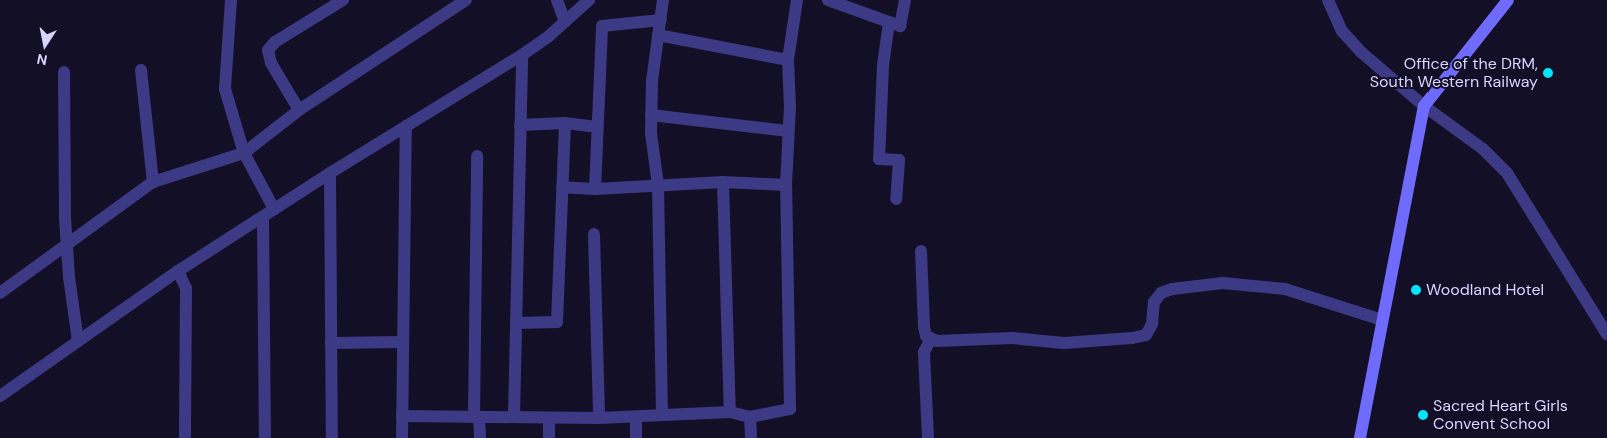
<!DOCTYPE html>
<html>
<head>
<meta charset="utf-8">
<style>
	body { margin:0 }
	#map { position:relative; width:1607px; height:438px; overflow:hidden; background:#130f26; font-family:"DM Sans",sans-serif }
	div>[style] { position:absolute }
	[style*='--x'] { left:calc(var(--x)*1px); top:calc(var(--y)*1px); width:calc(var(--w)*1px); rotate:calc(var(--a)*1deg) }
	.minor>* { height:12px; margin:-6px; padding:0 6px; transform-origin:6px; border-radius:6px; background:#3d3a85 }
	.tertiary>* { height:12px; margin:-6px; padding:0 6px; transform-origin:6px; border-radius:6px; background:#3d3a85 }
	.secondary>* { height:12px; margin:-6px; padding:0 6px; transform-origin:6px; border-radius:6px; background:#6f6bff }
	.dots>* { width:14px; height:14px; translate:-50% -50%; box-sizing:border-box; border:2px solid #130f26; border-radius:50% }
	span { translate:-50% -50%; white-space:nowrap; text-align:center; line-height:1.15; -webkit-text-stroke:4px #130f26; paint-order:stroke }
	.poi-label { font-size:16px; color:#d9d4ff }
	.right { translate:-100% -50%; text-align:right }
	.left { translate:0 -50%; text-align:left }
	.north { position:absolute; left:20px; top:20px; width:50px; height:50px; -webkit-text-stroke:4px #130f26; paint-order:stroke; rotate:191deg; font-size:14px; font-weight:700; line-height:20px; text-align:center; color:#d9d4ff }
	.north::after { content:''; display:block; margin:auto; width:18px; height:22px; background:#d9d4ff; clip-path:polygon(50% 0,100% 100%,50% 72%,0 100%) }
</style>
</head>
<body>
<div id="map">
	<div class="minor">
		<div style="--x:231;--y:0;--w:89;--a:93.9"></div>
		<div style="--x:225;--y:89;--w:67;--a:73.5"></div>
		<div style="--x:244;--y:153;--w:64;--a:61.8"></div>
		<div style="--x:557;--y:0;--w:23;--a:70"></div>
		<div style="--x:828;--y:0;--w:77;--a:19.9"></div>
		<div style="--x:900;--y:26;--w:26;--a:-79"></div>
		<div style="--x:889;--y:22;--w:43;--a:97.9"></div>
		<div style="--x:883;--y:65;--w:94;--a:92.4"></div>
		<div style="--x:879;--y:159;--w:20;--a:3"></div>
		<div style="--x:899;--y:160;--w:39;--a:94"></div>
		<div style="--x:658;--y:35;--w:132;--a:10.9"></div>
		<div style="--x:141;--y:70;--w:113;--a:83.9"></div>
		<div style="--x:64;--y:72;--w:146;--a:89.6"></div>
		<div style="--x:65;--y:218;--w:59;--a:86.1"></div>
		<div style="--x:69;--y:277;--w:65;--a:82"></div>
		<div style="--x:299;--y:110;--w:55;--a:-120.8"></div>
		<div style="--x:271;--y:63;--w:13;--a:-103"></div>
		<div style="--x:268;--y:50;--w:11;--a:-49"></div>
		<div style="--x:275;--y:42;--w:80;--a:-31.7"></div>
		<div style="--x:651;--y:115;--w:138;--a:6.7"></div>
		<div style="--x:520;--y:125;--w:45;--a:-2.5"></div>
		<div style="--x:565;--y:123;--w:32;--a:7"></div>
		<div style="--x:330;--y:173;--w:265;--a:89.6"></div>
		<div style="--x:723;--y:182;--w:230;--a:88.3"></div>
		<div style="--x:786;--y:185;--w:78;--a:-87.1"></div>
		<div style="--x:790;--y:107;--w:47;--a:-92.4"></div>
		<div style="--x:788;--y:60;--w:61;--a:-81.5"></div>
		<div style="--x:595;--y:189;--w:163;--a:-87.5"></div>
		<div style="--x:602;--y:26;--w:59;--a:-5.8"></div>
		<div style="--x:263;--y:217;--w:221;--a:89.5"></div>
		<div style="--x:594;--y:234;--w:184;--a:88.4"></div>
		<div style="--x:921;--y:251;--w:76;--a:87.7"></div>
		<div style="--x:924;--y:327;--w:9;--a:77"></div>
		<div style="--x:926;--y:336;--w:12;--a:24"></div>
		<div style="--x:937;--y:341;--w:75;--a:-2.3"></div>
		<div style="--x:1012;--y:338;--w:52;--a:5.5"></div>
		<div style="--x:1064;--y:343;--w:68;--a:-4.2"></div>
		<div style="--x:1132;--y:338;--w:14;--a:-12"></div>
		<div style="--x:1146;--y:335;--w:13;--a:-61"></div>
		<div style="--x:1152;--y:324;--w:22;--a:-85"></div>
		<div style="--x:1154;--y:302;--w:11;--a:-52"></div>
		<div style="--x:1161;--y:293;--w:12;--a:-20"></div>
		<div style="--x:1172;--y:289;--w:51;--a:-6.7"></div>
		<div style="--x:1223;--y:283;--w:62;--a:5.5"></div>
		<div style="--x:1285;--y:289;--w:102;--a:17.7"></div>
		<div style="--x:178;--y:271;--w:19;--a:65"></div>
		<div style="--x:186;--y:288;--w:150;--a:90.4"></div>
		<div style="--x:0;--y:293;--w:189;--a:-36"></div>
		<div style="--x:153;--y:182;--w:96;--a:-17.7"></div>
		<div style="--x:244;--y:153;--w:70;--a:-38"></div>
		<div style="--x:299;--y:110;--w:200;--a:-33.4"></div>
		<div style="--x:516;--y:323;--w:41;--a:-1.4"></div>
		<div style="--x:557;--y:322;--w:199;--a:-87.7"></div>
		<div style="--x:331;--y:343;--w:72;--a:-0.8"></div>
		<div style="--x:0;--y:396;--w:218;--a:-35.1"></div>
		<div style="--x:178;--y:271;--w:181;--a:-32.8"></div>
		<div style="--x:330;--y:173;--w:225;--a:-31.6"></div>
		<div style="--x:522;--y:55;--w:33;--a:-35"></div>
		<div style="--x:549;--y:36;--w:54;--a:-42"></div>
		<div style="--x:662;--y:415;--w:230;--a:-91"></div>
		<div style="--x:658;--y:185;--w:52;--a:-97.7"></div>
		<div style="--x:651;--y:133;--w:52;--a:-88.9"></div>
		<div style="--x:652;--y:81;--w:82;--a:-82.3"></div>
		<div style="--x:402;--y:416;--w:197;--a:0.6"></div>
		<div style="--x:599;--y:418;--w:131;--a:-2.6"></div>
		<div style="--x:730;--y:412;--w:21;--a:14"></div>
		<div style="--x:750;--y:417;--w:41;--a:-11.3"></div>
		<div style="--x:790;--y:409;--w:224;--a:-91"></div>
		<div style="--x:786;--y:185;--w:63;--a:-177.3"></div>
		<div style="--x:723;--y:182;--w:128;--a:176.9"></div>
		<div style="--x:595;--y:189;--w:33;--a:-177"></div>
		<div style="--x:514;--y:416;--w:361;--a:-88.7"></div>
		<div style="--x:474;--y:417;--w:261;--a:-89.3"></div>
		<div style="--x:479;--y:417;--w:21;--a:87"></div>
		<div style="--x:636;--y:417;--w:21;--a:90"></div>
		<div style="--x:750;--y:417;--w:21;--a:87"></div>
		<div style="--x:549;--y:418;--w:20;--a:90"></div>
		<div style="--x:402;--y:438;--w:312;--a:-89.3"></div>
		<div style="--x:928;--y:438;--w:86;--a:-92.7"></div>
		<div style="--x:924;--y:352;--w:15;--a:-62"></div>
	</div>
	<div class="tertiary">
		<div style="--x:1328;--y:0;--w:34;--a:66"></div>
		<div style="--x:1342;--y:31;--w:28;--a:48"></div>
		<div style="--x:1361;--y:52;--w:83;--a:40.6"></div>
		<div style="--x:1424;--y:106;--w:73;--a:36.1"></div>
		<div style="--x:1483;--y:149;--w:34;--a:45"></div>
		<div style="--x:1507;--y:173;--w:190;--a:58.2"></div>
	</div>
	<div class="secondary">
		<div style="--x:1360;--y:438;--w:338;--a:-79.1"></div>
		<div style="--x:1424;--y:106;--w:135;--a:-51.6"></div>
	</div>
	<div class="dots">
		<div style="left:1548px;top:73px;background:#00e5ff"></div>
		<div style="left:1416px;top:290px;background:#00e5ff"></div>
		<div style="left:1423px;top:415px;background:#00e5ff"></div>
	</div>
	<div class="poi-label">
		<span class="right" style="left:1538px;top:73px">Office of the DRM,<br>South Western Railway</span>
		<span class="left" style="left:1426px;top:290px">Woodland Hotel</span>
		<span class="left" style="left:1433px;top:415px">Sacred Heart Girls<br>Convent School</span>
	</div>
	<div class="north">N</div>
</div>
</body>
</html>
